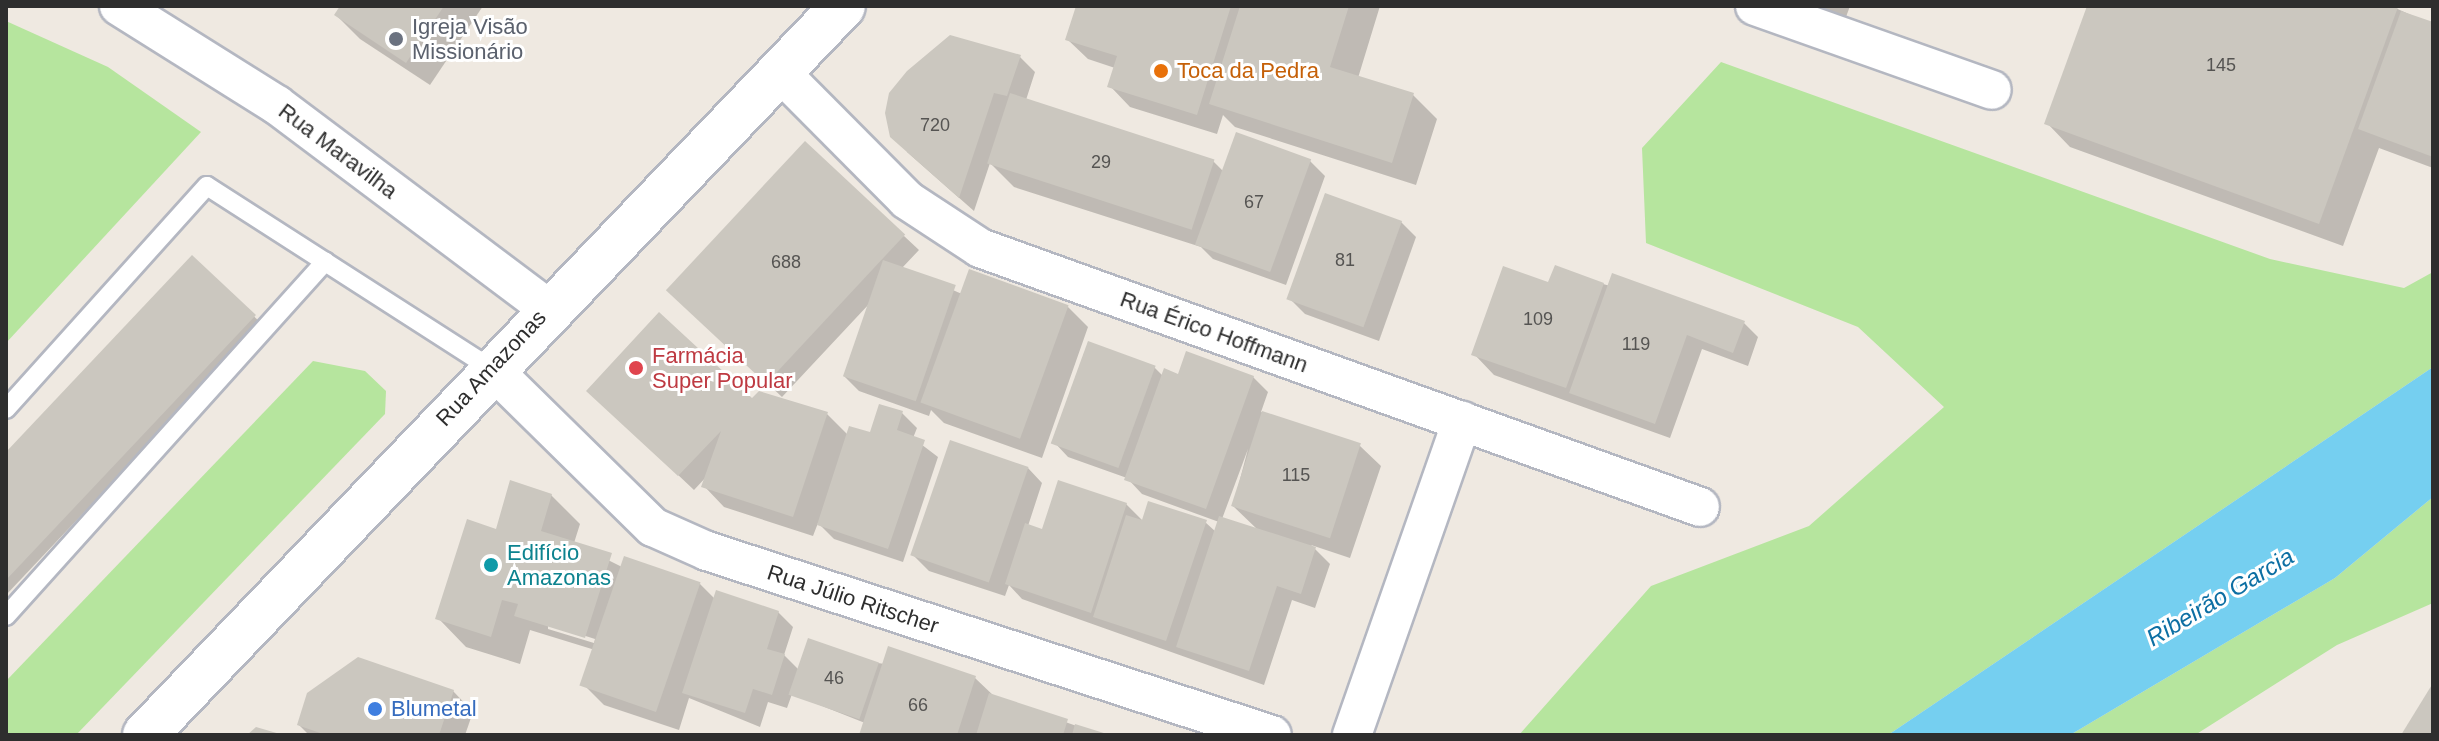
<!DOCTYPE html>
<html>
<head>
<meta charset="utf-8">
<style>
	body { margin:0 }
	#map { position:relative; width:2439px; height:741px; overflow:hidden; background:#efe9e1; font-family:Arial,sans-serif }
	div>[style] { position:absolute }
	[style*='--x'] { left:calc(var(--x)*1px); top:calc(var(--y)*1px); width:calc(var(--w)*1px); rotate:calc(var(--a)*1deg) }
	.green>* { inset:0; background:#b6e59e }
	.water>* { inset:0; background:#75cff0 }
	.shadow>* { inset:0; background:#0003 }
	.building>* { inset:0; background:#cbc7bf; transform-origin:0 0 }
	.roads { filter:drop-shadow(2px 0 #b4b7c1) drop-shadow(-2px 0 #b4b7c1) drop-shadow(0 2px #b4b7c1) drop-shadow(0 -2px #b4b7c1) }
	.lane>* { height:18px; margin:-9px; padding:0 9px; transform-origin:9px; border-radius:9px; background:#fff }
	.street>* { height:38px; margin:-19px; padding:0 19px; transform-origin:19px; border-radius:19px; background:#fff }
	.secondary>* { height:44px; margin:-22px; padding:0 22px; transform-origin:22px; border-radius:22px; background:#fff }
	.dots>* { width:22px; height:22px; translate:-50% -50%; box-sizing:border-box; border:4px solid #fff; border-radius:50% }
	span { translate:-50% -50%; white-space:nowrap; text-align:center; line-height:1.15; -webkit-text-stroke:6px #fff; paint-order:stroke }
	.number-label { font-size:18px; color:#555452 }
	.number-label span { -webkit-text-stroke-width:0 }
	.worship-label { font-size:22px; color:#5b616d }
	.left { translate:0 -50%; text-align:left }
	.food-label { font-size:22px; color:#c56008 }
	.street-label { font-size:22px; color:#2e2e2e }
	.health-label { font-size:22px; color:#be3a42 }
	.culture-label { font-size:22px; color:#0d838f }
	.shop-label { font-size:22px; color:#366cbe }
	.water-label { font-size:24px; color:#0d6fa3; font-style:italic }
	.frame { position:absolute; inset:0; border:8px solid #2e2e2e; pointer-events:none }
</style>
</head>
<body>
<div id="map">
	<div class="green">
		<div style="clip-path:polygon(6px 21px,108px 67px,201px 132px,6px 343px)"></div>
		<div style="clip-path:polygon(1721px 62px,2270px 259px,2404px 288px,2433px 272px,2433px 367px,1888px 735px,1519px 735px,1651px 586px,1809px 526px,1944px 407px,1858px 327px,1646px 243px,1642px 148px)"></div>
		<div style="clip-path:polygon(313px 361px,365px 371px,386px 391px,385px 414px,76px 735px,6px 735px,6px 681px)"></div>
		<div style="clip-path:polygon(2433px 497px,2433px 603px,2337px 645px,2195px 735px,2070px 735px,2335px 578px)"></div>
	</div>
	<div class="water">
		<div style="clip-path:polygon(2433px 367px,2433px 497px,2335px 578px,2070px 735px,1888px 735px)"></div>
	</div>
	<div class="shadow">
		<div style="clip-path:polygon(342px 6px,483px 6px,430px 85px,360px 39px,336px 15px)"></div>
		<div style="clip-path:polygon(1078px 6px,1380px 6px,1358px 78px,1413px 95px,1437px 119px,1416px 185px,1235px 127px,1223px 115px,1217px 134px,1130px 107px,1110px 86px,1115px 68px,1088px 59px,1067px 39px)"></div>
		<div style="clip-path:polygon(1815px 6px,1850px 6px,1846px 17px)"></div>
		<div style="clip-path:polygon(2090px 6px,2391px 6px,2433px 25px,2433px 168px,2379px 148px,2343px 246px,2070px 147px,2047px 123px)"></div>
		<div style="clip-path:polygon(950px 37px,1020px 57px,1035px 72px,1026px 100px,1213px 161px,1224px 172px,1310px 161px,1325px 176px,1286px 285px,1213px 259px,1201px 247px,1014px 187px,990px 163px,974px 211px,907px 152px)"></div>
		<div style="clip-path:polygon(1401px 222px,1416px 237px,1379px 341px,1305px 314px,1290px 299px)"></div>
		<div style="clip-path:polygon(904px 236px,919px 250px,902px 268px,962px 294px,1068px 307px,1088px 327px,1042px 458px,944px 423px,931px 410px,929px 416px,859px 391px,844px 376px,870px 303px,782px 397px,683px 304px)"></div>
		<div style="clip-path:polygon(192px 258px,262px 324px,6px 595px,6px 455px)"></div>
		<div style="clip-path:polygon(1549px 284px,1603px 284px,1743px 322px,1758px 337px,1748px 366px,1702px 349px,1670px 438px,1494px 375px,1474px 354px)"></div>
		<div style="clip-path:polygon(evenodd,1154px 367px,1163px 376px,1253px 377px,1268px 392px,1261px 412px,1360px 446px,1381px 466px,1350px 558px,1311px 545px,1330px 564px,1315px 608px,1292px 600px,1264px 685px,1022px 599px,1009px 585px,1005px 596px,929px 571px,914px 556px,1028px 468px,1042px 483px,1028px 526px,1044px 531px,1126px 504px,1144px 522px,1205px 522px,1216px 532px,1219px 522px,1142px 494px,1127px 478px,1068px 457px,1054px 442px,1154px 367px,1248px 449px,1233px 506px,1258px 530px,1222px 519px,1248px 449px)"></div>
		<div style="clip-path:polygon(752px 401px,827px 414px,848px 435px,872px 435px,902px 413px,917px 428px,913px 438px,938px 457px,903px 562px,834px 539px,818px 523px,813px 536px,724px 507px,704px 486px,708px 475px,694px 490px,604px 405px)"></div>
		<div style="clip-path:polygon(evenodd,551px 495px,580px 524px,574px 543px,622px 567px,700px 584px,715px 599px,778px 612px,793px 627px,784px 655px,800px 671px,878px 663px,975px 678px,995px 697px,1102px 735px,861px 735px,865px 723px,792px 694px,787px 708px,768px 702px,760px 727px,689px 698px,679px 730px,604px 705px,584px 685px,595px 650px,530px 630px,520px 664px,466px 647px,438px 618px,497px 531px,551px 495px,548px 624px,595px 639px,594px 643px,548px 629px,548px 624px)"></div>
		<div style="clip-path:polygon(453px 691px,473px 712px,465px 735px,309px 735px,299px 725px)"></div>
	</div>
	<div class="building">
		<div style="clip-path:polygon(340px 6px,444px 6px,406px 63px,334px 15px)"></div>
		<div style="clip-path:polygon(1076px 6px,1231px 6px,1197px 115px,1107px 87px,1117px 56px,1065px 40px)"></div>
		<div style="clip-path:polygon(1240px 6px,1349px 6px,1330px 67px,1414px 93px,1392px 163px,1209px 104px)"></div>
		<div style="clip-path:polygon(2087px 6px,2398px 7px,2319px 224px,2044px 124px)"></div>
		<div style="clip-path:polygon(2401px 11px,2433px 22px,2433px 157px,2358px 129px)"></div>
		<div style="clip-path:polygon(950px 35px,1021px 55px,1007px 96px,994px 93px,959px 198px,890px 137px,885px 113px,889px 93px,907px 71px)"></div>
		<div style="left:1010px;top:93px;width:215px;height:74px;rotate:18deg"></div>
		<div style="left:1236px;top:132px;width:80px;height:120px;rotate:20deg"></div>
		<div style="left:805px;top:141px;width:137px;height:204px;rotate:43deg"></div>
		<div style="left:1325px;top:193px;width:82px;height:113px;rotate:20deg"></div>
		<div style="clip-path:polygon(192px 255px,256px 315px,6px 580px,6px 452px)"></div>
		<div style="left:883px;top:260px;width:77px;height:123px;rotate:19deg"></div>
		<div style="clip-path:polygon(1555px 265px,1604px 283px,1566px 388px,1471px 355px,1503px 266px,1548px 282px)"></div>
		<div style="left:969px;top:269px;width:106px;height:142px;rotate:20deg"></div>
		<div style="clip-path:polygon(1612px 273px,1745px 321px,1733px 353px,1687px 335px,1655px 424px,1569px 393px)"></div>
		<div style="clip-path:polygon(659px 312px,752px 398px,759px 391px,828px 412px,793px 517px,701px 487px,721px 431px,678px 476px,586px 391px)"></div>
		<div style="left:1088px;top:341px;width:72px;height:109px;rotate:20deg"></div>
		<div style="clip-path:polygon(1186px 351px,1254px 376px,1206px 509px,1124px 480px,1164px 368px,1178px 374px)"></div>
		<div style="clip-path:polygon(879px 404px,903px 411px,897px 430px,925px 440px,888px 549px,817px 525px,849px 426px,870px 432px)"></div>
		<div style="left:1262px;top:411px;width:104px;height:100px;rotate:18deg"></div>
		<div style="left:950px;top:440px;width:83px;height:122px;rotate:19deg"></div>
		<div style="clip-path:polygon(510px 480px,552px 494px,541px 531px,612px 553px,585px 638px,514px 616px,518px 604px,502px 600px,491px 637px,435px 619px,467px 519px,496px 529px)"></div>
		<div style="clip-path:polygon(1058px 480px,1127px 503px,1091px 613px,1005px 584px,1025px 523px,1042px 529px)"></div>
		<div style="clip-path:polygon(1148px 501px,1207px 520px,1166px 641px,1093px 617px,1126px 515px,1142px 520px)"></div>
		<div style="clip-path:polygon(1219px 516px,1316px 547px,1301px 594px,1277px 586px,1249px 671px,1176px 647px)"></div>
		<div style="left:624px;top:556px;width:81px;height:137px;rotate:19deg"></div>
		<div style="clip-path:polygon(716px 590px,779px 611px,767px 649px,785px 654px,772px 695px,753px 689px,745px 713px,682px 693px)"></div>
		<div style="left:808px;top:638px;width:75px;height:60px;rotate:19deg"></div>
		<div style="clip-path:polygon(888px 646px,976px 676px,957px 735px,859px 735px)"></div>
		<div style="clip-path:polygon(358px 657px,454px 690px,439px 735px,326px 735px,297px 725px,307px 693px)"></div>
		<div style="clip-path:polygon(2433px 683px,2433px 735px,2401px 735px)"></div>
		<div style="clip-path:polygon(989px 693px,1068px 719px,1063px 735px,976px 735px)"></div>
		<div style="clip-path:polygon(1075px 724px,1107px 734px,1107px 735px,1072px 735px)"></div>
		<div style="clip-path:polygon(256px 727px,280px 734px,280px 735px,247px 735px)"></div>
	</div>
	<div class="roads">
		<div class="lane">
			<div style="--x:6;--y:409;--w:300;--a:-48"></div>
			<div style="--x:207;--y:186;--w:337;--a:32.7"></div>
			<div style="--x:6;--y:616;--w:477;--a:-48"></div>
		</div>
		<div class="street">
			<div style="--x:119;--y:6;--w:186;--a:32.1"></div>
			<div style="--x:277;--y:105;--w:338;--a:36.9"></div>
			<div style="--x:1755;--y:6;--w:251;--a:19.5"></div>
			<div style="--x:780;--y:72;--w:180;--a:45.2"></div>
			<div style="--x:907;--y:200;--w:87;--a:33.3"></div>
			<div style="--x:980;--y:248;--w:765;--a:19.78"></div>
			<div style="--x:491;--y:368;--w:227;--a:44.5"></div>
			<div style="--x:653;--y:527;--w:59;--a:24"></div>
			<div style="--x:707;--y:551;--w:594;--a:18.04"></div>
			<div style="--x:1352;--y:735;--w:333;--a:-70.7"></div>
		</div>
		<div class="secondary">
			<div style="--x:145;--y:735;--w:1009;--a:-46.24"></div>
		</div>
	</div>
	<div class="dots">
		<div style="left:396px;top:39px;background:#6b7280"></div>
		<div style="left:1161px;top:71px;background:#e8710a"></div>
		<div style="left:636px;top:368px;background:#e0444e"></div>
		<div style="left:491px;top:565px;background:#0f9aa8"></div>
		<div style="left:375px;top:709px;background:#3f7fe0"></div>
	</div>
	<div class="number-label">
		<span style="left:2221px;top:65px">145</span>
		<span style="left:935px;top:125px">720</span>
		<span style="left:1101px;top:162px">29</span>
		<span style="left:1254px;top:202px">67</span>
		<span style="left:1345px;top:260px">81</span>
		<span style="left:786px;top:262px">688</span>
		<span style="left:1538px;top:319px">109</span>
		<span style="left:1636px;top:344px">119</span>
		<span style="left:1296px;top:475px">115</span>
		<span style="left:834px;top:678px">46</span>
		<span style="left:918px;top:705px">66</span>
	</div>
	<div class="worship-label">
		<span class="left" style="left:412px;top:39px">Igreja Visão<br>Missionário</span>
	</div>
	<div class="food-label">
		<span class="left" style="left:1177px;top:71px">Toca da Pedra</span>
	</div>
	<div class="street-label">
		<span style="left:338px;top:151px;rotate:37deg">Rua Maravilha</span>
		<span style="left:1214px;top:332px;rotate:20deg">Rua Érico Hoffmann</span>
		<span style="left:491px;top:368px;rotate:-47deg">Rua Amazonas</span>
		<span style="left:853px;top:599px;rotate:18deg">Rua Júlio Ritscher</span>
	</div>
	<div class="health-label">
		<span class="left" style="left:652px;top:368px">Farmácia<br>Super Popular</span>
	</div>
	<div class="culture-label">
		<span class="left" style="left:507px;top:565px">Edifício<br>Amazonas</span>
	</div>
	<div class="shop-label">
		<span class="left" style="left:391px;top:709px">Blumetal</span>
	</div>
	<div class="water-label">
		<span style="left:2220px;top:597px;rotate:-31deg">Ribeirão Garcia</span>
	</div>
	<div class="frame"></div>
</div>
</body>
</html>
